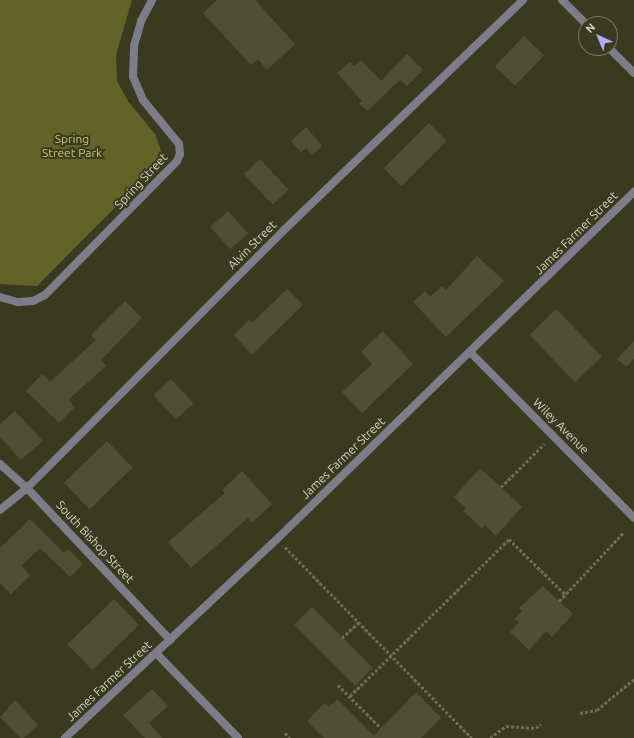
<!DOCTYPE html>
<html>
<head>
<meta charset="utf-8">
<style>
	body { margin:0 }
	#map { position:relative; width:634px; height:738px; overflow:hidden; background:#393a1f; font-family:Ubuntu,sans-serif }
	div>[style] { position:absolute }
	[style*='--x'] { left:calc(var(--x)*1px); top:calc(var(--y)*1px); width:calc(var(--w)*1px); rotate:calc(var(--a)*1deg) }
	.green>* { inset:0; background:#616329 }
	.building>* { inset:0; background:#4e5034; transform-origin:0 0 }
	.path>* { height:2.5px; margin-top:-1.25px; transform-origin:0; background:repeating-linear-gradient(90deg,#6c6d56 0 3px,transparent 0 5px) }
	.minor>* { height:8px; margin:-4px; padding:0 4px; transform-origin:4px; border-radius:4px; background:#7d7d89 }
	.tertiary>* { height:8px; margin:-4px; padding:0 4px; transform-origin:4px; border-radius:4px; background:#7d7d89 }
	span { translate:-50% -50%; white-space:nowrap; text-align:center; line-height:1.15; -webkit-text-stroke:4px #393a1f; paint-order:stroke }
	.park-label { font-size:12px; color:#cbce6f }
	.street-label { font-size:12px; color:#d3d4c4 }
	.north { position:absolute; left:578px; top:16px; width:40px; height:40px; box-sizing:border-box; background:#393a1f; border:1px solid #777861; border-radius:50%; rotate:316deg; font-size:11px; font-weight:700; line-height:16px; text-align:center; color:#d3d4c4 }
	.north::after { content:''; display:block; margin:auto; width:14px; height:18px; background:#b2adf9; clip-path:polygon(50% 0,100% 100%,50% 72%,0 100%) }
</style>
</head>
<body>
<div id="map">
	<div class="green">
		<div style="clip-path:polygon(0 0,132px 0,116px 55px,117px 81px,128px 101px,155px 134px,164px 158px,37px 286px,0 284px)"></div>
	</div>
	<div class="building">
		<div style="clip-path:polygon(217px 0,255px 0,295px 44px,267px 70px,258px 59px,251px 65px,203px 13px)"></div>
		<div style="left:524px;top:36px;width:28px;height:42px;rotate:44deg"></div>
		<div style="clip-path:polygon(407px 54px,423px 70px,407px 86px,400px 80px,367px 111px,359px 103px,362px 101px,337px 73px,350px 62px,354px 66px,361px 60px,381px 81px)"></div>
		<div style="left:429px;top:123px;width:25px;height:64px;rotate:45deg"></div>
		<div style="clip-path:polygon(306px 127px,322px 146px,312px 155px,306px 148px,301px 152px,291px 141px)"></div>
		<div style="left:260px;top:159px;width:42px;height:22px;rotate:47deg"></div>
		<div style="left:228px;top:211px;width:30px;height:24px;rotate:48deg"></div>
		<div style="clip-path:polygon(477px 256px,504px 281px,446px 337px,413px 302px,425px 291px,430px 297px,442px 286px,446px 290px)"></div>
		<div style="clip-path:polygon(287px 289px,303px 305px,252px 355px,234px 335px,249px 320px,252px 323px)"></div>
		<div style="clip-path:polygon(125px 301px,142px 318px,101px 360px,106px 366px,68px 400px,75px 407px,59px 423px,26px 391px,42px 374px,50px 382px,96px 340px,91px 335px)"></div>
		<div style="left:556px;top:309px;width:66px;height:37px;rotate:46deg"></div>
		<div style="clip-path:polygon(383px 331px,413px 364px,362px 413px,342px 392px,372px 364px,361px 352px)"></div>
		<div style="clip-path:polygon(634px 341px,634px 359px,626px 367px,617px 359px)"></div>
		<div style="left:171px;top:379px;width:33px;height:24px;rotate:47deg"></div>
		<div style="clip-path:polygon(15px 411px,43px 441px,21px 460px,0 437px,0 424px)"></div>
		<div style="left:107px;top:441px;width:37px;height:60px;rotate:46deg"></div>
		<div style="clip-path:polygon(480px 468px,522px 507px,496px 536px,485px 525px,482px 528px,463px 511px,466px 508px,454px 497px)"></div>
		<div style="clip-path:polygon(242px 471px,272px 504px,252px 523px,248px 518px,191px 568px,168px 542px,225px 493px,222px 490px)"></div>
		<div style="clip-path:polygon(30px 519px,64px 553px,68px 549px,83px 564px,70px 577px,40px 548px,21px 566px,30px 576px,11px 594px,0 583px,0 548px)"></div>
		<div style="clip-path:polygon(543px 586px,573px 614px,552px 637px,546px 631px,529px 650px,510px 632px,519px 622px,514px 619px,522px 611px,519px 608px)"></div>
		<div style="left:114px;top:599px;width:36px;height:65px;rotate:46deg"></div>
		<div style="left:312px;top:607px;width:86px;height:25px;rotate:45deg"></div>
		<div style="clip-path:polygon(152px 689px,168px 706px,149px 723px,162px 738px,145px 738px,123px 715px)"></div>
		<div style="clip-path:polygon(416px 692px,441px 718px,421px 738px,324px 738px,307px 721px,324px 703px,329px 707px,337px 699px,374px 736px)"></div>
		<div style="clip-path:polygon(15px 700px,38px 725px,24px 738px,20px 738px,0 717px)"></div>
	</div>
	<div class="path">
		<div style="--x:501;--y:487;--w:61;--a:-45"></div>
		<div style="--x:285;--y:547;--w:267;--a:45.6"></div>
		<div style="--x:559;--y:601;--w:95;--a:-46.7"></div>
		<div style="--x:342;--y:638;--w:25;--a:-43"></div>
		<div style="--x:338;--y:685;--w:61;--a:45"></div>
		<div style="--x:350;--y:696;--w:223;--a:-44.6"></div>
		<div style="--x:509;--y:539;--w:78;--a:44.5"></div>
		<div style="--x:580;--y:713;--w:17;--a:-10"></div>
		<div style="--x:597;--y:710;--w:48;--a:-40"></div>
		<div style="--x:285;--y:733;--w:7;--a:45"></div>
		<div style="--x:490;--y:738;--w:20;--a:-37"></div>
		<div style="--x:506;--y:726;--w:30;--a:4"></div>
		<div style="--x:536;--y:728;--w:6;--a:-39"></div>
	</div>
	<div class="minor">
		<div style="--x:0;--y:297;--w:19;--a:16"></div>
		<div style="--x:18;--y:302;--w:15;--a:-4"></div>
		<div style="--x:33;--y:301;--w:13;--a:-27"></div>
		<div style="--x:45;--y:295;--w:188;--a:-45.4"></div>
		<div style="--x:177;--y:161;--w:8;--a:-67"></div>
		<div style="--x:180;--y:154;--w:10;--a:-96"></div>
		<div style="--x:179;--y:144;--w:57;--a:-129.3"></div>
		<div style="--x:143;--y:100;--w:25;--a:-113"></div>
		<div style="--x:133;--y:77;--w:31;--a:-88"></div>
		<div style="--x:134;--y:46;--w:26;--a:-74"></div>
		<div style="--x:141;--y:21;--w:24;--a:-62"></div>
		<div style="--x:470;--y:352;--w:233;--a:45.3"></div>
		<div style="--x:0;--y:464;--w:36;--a:42"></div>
		<div style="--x:27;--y:488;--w:209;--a:46.7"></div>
		<div style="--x:0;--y:510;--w:35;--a:-39"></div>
		<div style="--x:27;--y:488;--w:363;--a:-45.1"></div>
		<div style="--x:283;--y:231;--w:333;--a:-43.9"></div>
		<div style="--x:156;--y:653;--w:118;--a:46"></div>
		<div style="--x:65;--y:738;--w:291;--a:-43.2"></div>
		<div style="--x:277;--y:539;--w:498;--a:-44.2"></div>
	</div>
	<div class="tertiary">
		<div style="--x:562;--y:0;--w:34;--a:45"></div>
		<div style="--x:609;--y:48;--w:35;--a:45"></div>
	</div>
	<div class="park-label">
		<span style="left:72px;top:146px">Spring<br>Street Park</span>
	</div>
	<div class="street-label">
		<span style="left:141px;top:181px;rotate:-47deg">Spring Street</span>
		<span style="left:576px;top:233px;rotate:-45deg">James Farmer Street</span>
		<span style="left:252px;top:245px;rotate:-45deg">Alvin Street</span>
		<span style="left:561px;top:426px;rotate:45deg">Wiley Avenue</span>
		<span style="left:343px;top:458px;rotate:-44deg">James Farmer Street</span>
		<span style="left:95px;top:542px;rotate:47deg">South Bishop Street</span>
		<span style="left:109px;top:681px;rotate:-43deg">James Farmer Street</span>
	</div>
	<div class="north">N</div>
</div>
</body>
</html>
